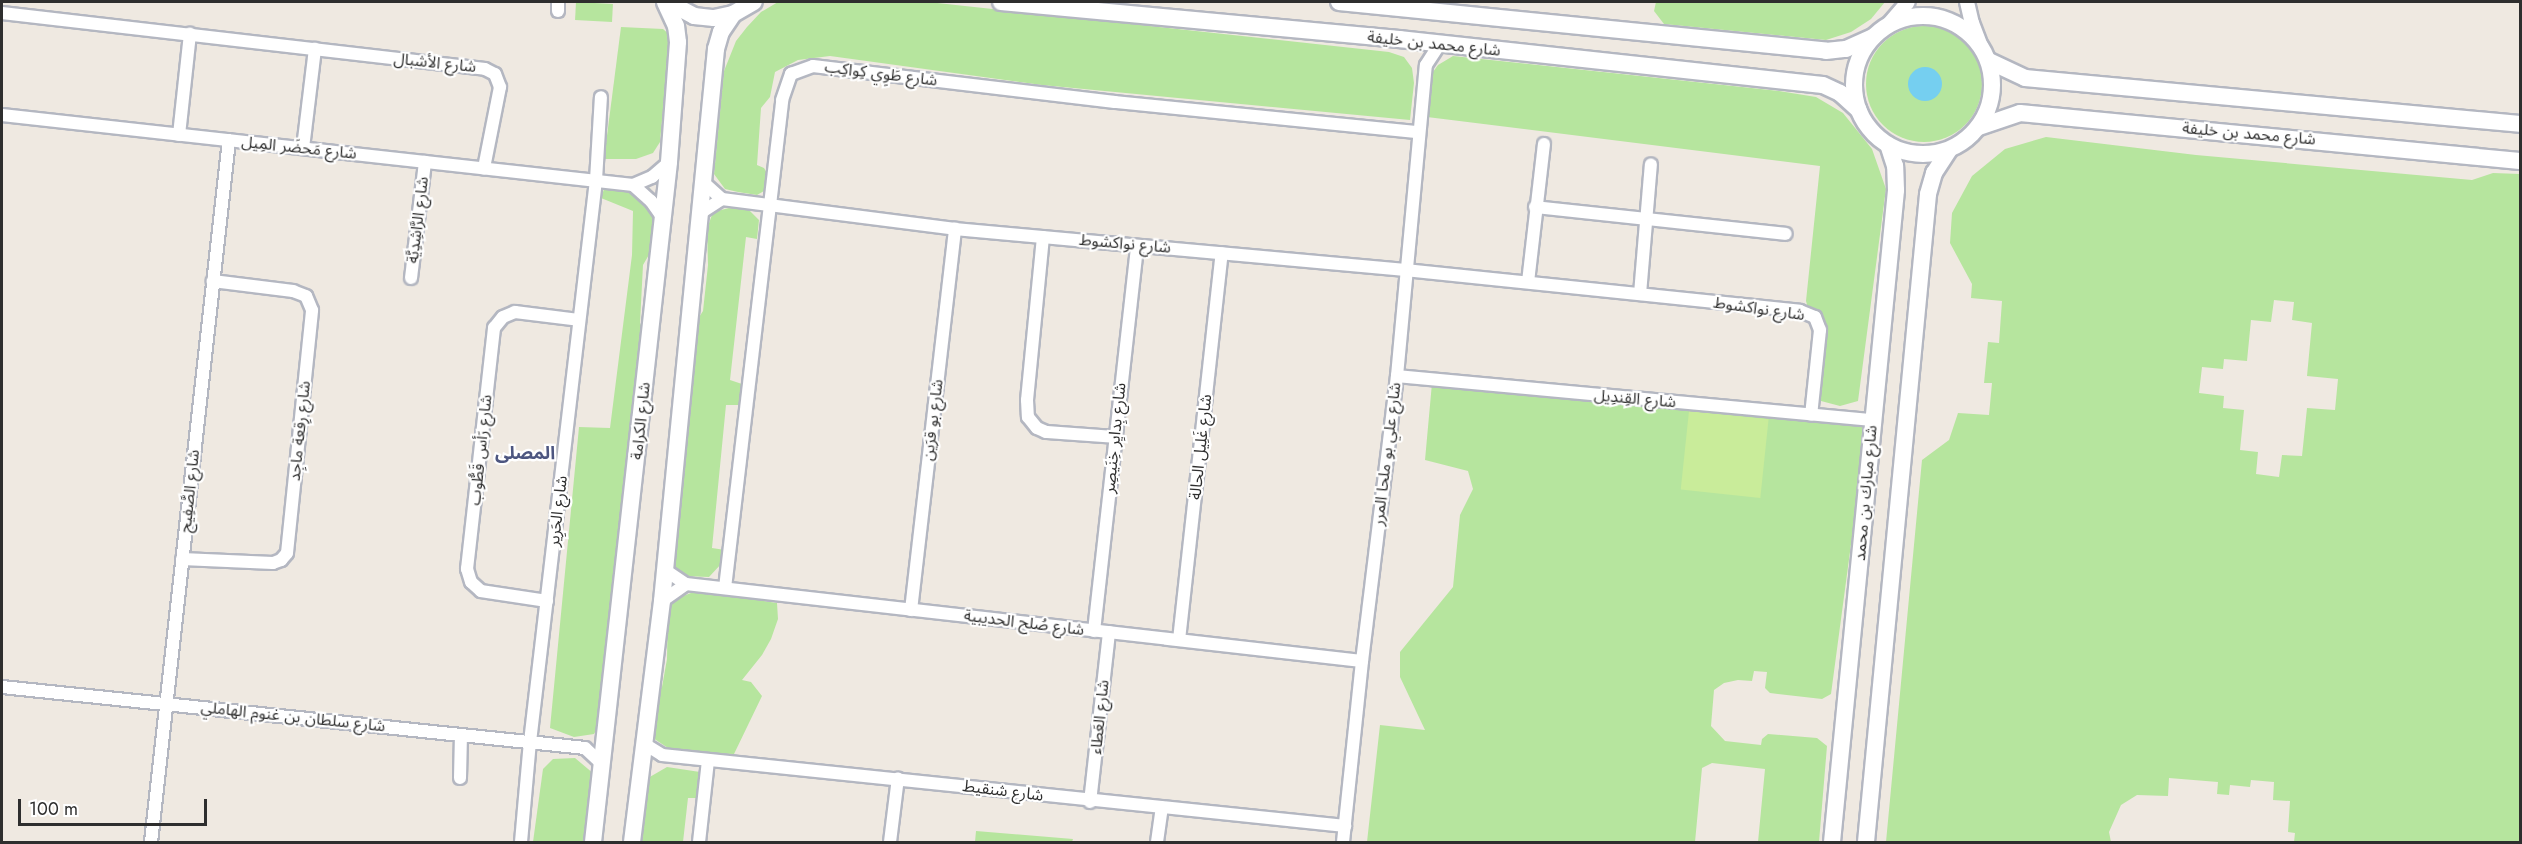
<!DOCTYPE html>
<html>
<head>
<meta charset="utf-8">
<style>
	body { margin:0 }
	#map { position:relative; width:2522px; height:844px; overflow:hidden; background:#efe9e1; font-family:Jost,"Noto Sans Arabic",sans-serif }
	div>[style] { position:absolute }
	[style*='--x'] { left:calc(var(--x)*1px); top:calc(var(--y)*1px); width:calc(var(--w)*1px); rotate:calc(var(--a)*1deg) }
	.green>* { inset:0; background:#b6e59e; transform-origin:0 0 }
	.round { border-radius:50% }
	.pitch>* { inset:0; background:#c9ec9a; transform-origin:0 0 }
	.water>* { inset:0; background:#75cff0 }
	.roads { filter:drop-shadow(2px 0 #b4b7c1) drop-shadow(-2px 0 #b4b7c1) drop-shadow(0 2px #b4b7c1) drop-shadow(0 -2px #b4b7c1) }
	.minor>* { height:12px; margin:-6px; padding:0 6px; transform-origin:6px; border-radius:6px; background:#fff }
	.tertiary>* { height:14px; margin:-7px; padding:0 7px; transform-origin:7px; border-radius:7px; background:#fff }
	.secondary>* { height:16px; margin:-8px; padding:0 8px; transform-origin:8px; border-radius:8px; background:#fff }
	.secondary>.ring { margin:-8px; padding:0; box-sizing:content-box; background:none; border:16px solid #fff; border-radius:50% }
	span { translate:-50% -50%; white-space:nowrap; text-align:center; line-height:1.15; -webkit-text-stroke:4.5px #fff; paint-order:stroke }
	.street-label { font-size:16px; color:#2e2e2e }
	.neighbourhood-label { font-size:18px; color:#4d5680; font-weight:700 }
	.frame { position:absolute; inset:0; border:3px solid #2e2e2e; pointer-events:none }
	.scale { position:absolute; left:18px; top:799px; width:189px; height:27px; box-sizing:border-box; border:3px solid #2e2e2e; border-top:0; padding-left:8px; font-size:18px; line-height:21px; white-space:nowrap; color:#2e2e2e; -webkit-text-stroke:4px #fff; paint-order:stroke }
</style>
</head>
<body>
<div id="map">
	<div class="green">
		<div style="left:576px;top:2px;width:37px;height:18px;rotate:3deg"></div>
		<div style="clip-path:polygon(778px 2px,928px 2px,1389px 52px,1404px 57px,1412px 68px,1414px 83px,1410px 120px,1042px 85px,830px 56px,798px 60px,775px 72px,770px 97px,761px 108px,757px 165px,764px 168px,768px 175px,764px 191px,757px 195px,738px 192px,725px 189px,714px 174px,724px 71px,736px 41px,747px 27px,761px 12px)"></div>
		<div style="clip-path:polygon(1656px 2px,1885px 2px,1871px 19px,1851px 32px,1826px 40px,1664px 24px,1654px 11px)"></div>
		<div class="round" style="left:1866px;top:26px;width:116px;height:116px"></div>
		<div style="clip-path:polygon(621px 27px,663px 29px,670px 35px,660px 142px,653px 153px,636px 159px,604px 159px)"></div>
		<div style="clip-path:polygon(1453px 56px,1779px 91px,1816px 97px,1843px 113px,1872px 149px,1886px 189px,1858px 401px,1840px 406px,1821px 401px,1818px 389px,1822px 359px,1806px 301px,1820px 166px,1427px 117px,1430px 76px,1438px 65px)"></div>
		<div style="clip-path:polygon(evenodd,2046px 137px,2196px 155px,2472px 180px,2493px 173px,2520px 174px,2520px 842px,2294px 842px,2295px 833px,2288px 832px,2290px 801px,2273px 800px,2274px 782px,2251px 780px,2250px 787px,2230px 785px,2229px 795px,2217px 794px,2218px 782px,2169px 778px,2168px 796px,2137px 795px,2121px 805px,2109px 832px,2111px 842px,1886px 842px,1922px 460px,1949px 440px,1958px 413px,1989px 415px,1992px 383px,1984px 383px,1988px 342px,1999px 343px,2002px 301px,1971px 298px,1972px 284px,1950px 243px,1952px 213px,1972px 176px,2005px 149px,2046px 137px,2274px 300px,2294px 302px,2292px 320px,2312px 323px,2307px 376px,2338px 379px,2335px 410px,2307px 408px,2302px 456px,2282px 455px,2279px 477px,2256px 474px,2258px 452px,2240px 450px,2244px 410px,2223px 408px,2224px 396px,2199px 393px,2202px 367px,2223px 369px,2224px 359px,2247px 361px,2251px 320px,2271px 322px,2274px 300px)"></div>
		<div style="clip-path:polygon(615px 180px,639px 182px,650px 188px,656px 201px,654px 246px,643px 265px,640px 323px,648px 343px,601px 722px,594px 734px,574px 737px,550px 728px,579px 427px,610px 428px,632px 255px,633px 211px,601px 198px,604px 189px)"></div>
		<div style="clip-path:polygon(729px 208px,749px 210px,759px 220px,757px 239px,746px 237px,730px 380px,742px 384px,740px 405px,726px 405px,712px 548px,725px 550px,722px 563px,709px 577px,683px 576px,668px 567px,694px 325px,703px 311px,708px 265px,707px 229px,713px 212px)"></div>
		<div style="clip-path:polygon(1432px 383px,1856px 412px,1863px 417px,1858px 492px,1831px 694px,1822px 699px,1770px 693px,1765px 688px,1767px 672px,1754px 671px,1752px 681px,1738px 680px,1724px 683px,1714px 690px,1711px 726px,1725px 741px,1761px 745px,1762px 739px,1768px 734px,1817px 738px,1827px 746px,1819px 842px,1758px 842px,1765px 769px,1712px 763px,1702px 768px,1695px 842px,1367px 842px,1380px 725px,1425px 730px,1400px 677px,1400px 652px,1453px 587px,1460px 515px,1473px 489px,1468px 471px,1425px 460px)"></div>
		<div style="clip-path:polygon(696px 591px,777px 603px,778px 619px,771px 639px,762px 655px,742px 680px,751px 682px,762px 696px,734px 754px,695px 753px,668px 748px,653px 738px,654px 694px,662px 687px,667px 659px,668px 602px)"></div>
		<div style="clip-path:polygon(575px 758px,594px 774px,586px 842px,533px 842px,543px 769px,553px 759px)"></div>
		<div style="clip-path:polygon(667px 767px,700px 772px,698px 798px,688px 798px,683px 842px,640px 842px,648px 778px)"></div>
		<div style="clip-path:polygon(976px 831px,1073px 839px,1072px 842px,975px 842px)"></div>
	</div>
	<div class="pitch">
		<div style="left:1689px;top:411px;width:80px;height:79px;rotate:6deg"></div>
	</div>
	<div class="water">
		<div class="round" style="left:1908px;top:67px;width:34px;height:34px"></div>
	</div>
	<div class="roads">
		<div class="minor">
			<div style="--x:558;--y:2;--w:9;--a:90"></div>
			<div style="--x:2;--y:13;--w:486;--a:6.6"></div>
			<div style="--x:485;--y:69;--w:11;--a:27"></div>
			<div style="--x:495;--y:74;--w:14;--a:69"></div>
			<div style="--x:500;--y:87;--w:83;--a:101.2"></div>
			<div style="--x:2;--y:115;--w:635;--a:6.33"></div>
			<div style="--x:633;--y:185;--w:21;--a:-23"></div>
			<div style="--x:652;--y:177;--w:23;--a:-41"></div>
			<div style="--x:179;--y:135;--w:102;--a:-83.8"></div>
			<div style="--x:303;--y:148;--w:100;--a:-83.1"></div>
			<div style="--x:703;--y:182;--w:25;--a:42"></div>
			<div style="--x:722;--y:199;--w:235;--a:7.3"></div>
			<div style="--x:955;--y:229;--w:452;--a:5.2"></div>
			<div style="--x:1405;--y:270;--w:397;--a:5.9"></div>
			<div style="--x:1800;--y:311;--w:16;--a:22"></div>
			<div style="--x:1815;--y:317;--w:14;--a:69"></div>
			<div style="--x:1820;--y:330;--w:85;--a:96"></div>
			<div style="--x:633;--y:185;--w:24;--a:42"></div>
			<div style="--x:651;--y:201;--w:21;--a:55"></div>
			<div style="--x:1535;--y:207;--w:252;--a:6.1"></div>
			<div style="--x:699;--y:214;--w:27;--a:-33"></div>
			<div style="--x:1043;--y:237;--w:164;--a:95.6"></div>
			<div style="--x:1027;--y:400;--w:17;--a:87"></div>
			<div style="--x:1028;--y:417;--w:14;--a:51"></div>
			<div style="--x:1037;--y:428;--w:10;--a:24"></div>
			<div style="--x:1046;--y:432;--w:69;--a:4.1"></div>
			<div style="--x:411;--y:278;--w:117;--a:-83.1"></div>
			<div style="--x:1528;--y:282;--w:139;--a:-83.4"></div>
			<div style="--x:1640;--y:294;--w:130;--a:-85.2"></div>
			<div style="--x:1397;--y:376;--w:477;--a:5.3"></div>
			<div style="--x:182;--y:559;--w:91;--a:2.5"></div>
			<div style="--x:273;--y:563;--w:9;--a:-21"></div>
			<div style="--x:281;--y:560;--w:9;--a:-49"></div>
			<div style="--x:287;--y:553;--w:244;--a:-84.1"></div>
			<div style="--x:312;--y:310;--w:15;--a:-113"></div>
			<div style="--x:306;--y:296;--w:14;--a:-159"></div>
			<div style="--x:293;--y:291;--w:81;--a:-172.9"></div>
			<div style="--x:665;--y:570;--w:25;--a:34"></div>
			<div style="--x:686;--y:584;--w:680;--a:6.5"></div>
			<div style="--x:725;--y:588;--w:491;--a:-83.3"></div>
			<div style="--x:782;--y:100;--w:28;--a:-71"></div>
			<div style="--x:791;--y:74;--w:23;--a:-20"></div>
			<div style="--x:813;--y:66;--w:304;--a:6.8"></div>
			<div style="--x:1115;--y:102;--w:304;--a:5.7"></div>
			<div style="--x:547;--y:601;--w:67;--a:-171.4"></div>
			<div style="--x:481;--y:591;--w:13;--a:-138"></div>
			<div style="--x:471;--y:582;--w:14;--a:-107"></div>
			<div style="--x:467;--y:569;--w:243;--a:-83.6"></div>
			<div style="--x:494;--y:328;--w:14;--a:-51"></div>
			<div style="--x:503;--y:317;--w:13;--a:-23"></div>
			<div style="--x:515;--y:312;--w:64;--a:7.1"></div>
			<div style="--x:662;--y:601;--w:29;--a:-35"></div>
			<div style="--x:911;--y:610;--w:384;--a:-83.4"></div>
			<div style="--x:1094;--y:631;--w:387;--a:-83.6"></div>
			<div style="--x:1179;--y:640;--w:389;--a:-83.7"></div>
			<div style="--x:2;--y:687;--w:586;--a:5.97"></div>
			<div style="--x:585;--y:748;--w:22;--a:43"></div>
			<div style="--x:643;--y:743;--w:22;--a:32"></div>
			<div style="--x:662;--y:755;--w:687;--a:5.93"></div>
			<div style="--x:460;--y:778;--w:43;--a:-88.7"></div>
			<div style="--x:1090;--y:802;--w:171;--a:-83.6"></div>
			<div style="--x:151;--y:842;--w:706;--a:-83.66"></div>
			<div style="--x:521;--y:842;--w:100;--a:-84.9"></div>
			<div style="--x:530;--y:742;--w:566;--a:-83.3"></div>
			<div style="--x:596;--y:180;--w:83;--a:-86.6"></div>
			<div style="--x:699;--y:842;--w:81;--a:-83.7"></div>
			<div style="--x:890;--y:842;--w:64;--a:-82.9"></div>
			<div style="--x:1157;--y:842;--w:35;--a:-82"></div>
			<div style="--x:1343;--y:842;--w:182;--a:-84"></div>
			<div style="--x:1362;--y:661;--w:287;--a:-83"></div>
			<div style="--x:1397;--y:376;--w:312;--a:-84.7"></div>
			<div style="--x:1426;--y:65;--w:24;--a:-57"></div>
		</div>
		<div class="tertiary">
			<div style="--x:1967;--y:2;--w:22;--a:77"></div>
			<div style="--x:1972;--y:23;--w:28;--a:69"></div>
			<div style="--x:1888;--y:25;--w:30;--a:-49"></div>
		</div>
		<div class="secondary">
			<div style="--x:668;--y:2;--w:30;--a:28"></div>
			<div style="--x:694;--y:16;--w:20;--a:6"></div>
			<div style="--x:714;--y:18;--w:19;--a:-12"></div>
			<div style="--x:733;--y:14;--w:24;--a:-30"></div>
			<div style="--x:1001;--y:2;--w:400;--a:5.3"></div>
			<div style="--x:1399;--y:39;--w:426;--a:6.2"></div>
			<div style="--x:1823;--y:85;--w:19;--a:25"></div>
			<div style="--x:1840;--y:93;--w:25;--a:42"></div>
			<div style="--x:1339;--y:2;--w:489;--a:5.7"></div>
			<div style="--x:1826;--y:51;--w:20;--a:-6"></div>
			<div style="--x:1846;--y:49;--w:30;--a:-24"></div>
			<div class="ring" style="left:1854px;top:16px;width:122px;height:122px"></div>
			<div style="--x:1989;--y:61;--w:40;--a:25"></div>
			<div style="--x:2025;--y:78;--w:497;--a:5.3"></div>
			<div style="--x:1979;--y:127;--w:43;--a:-18.9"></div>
			<div style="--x:2020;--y:113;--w:502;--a:5.48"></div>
			<div style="--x:593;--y:842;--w:684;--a:-83.62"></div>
			<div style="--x:669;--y:162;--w:120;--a:-85.7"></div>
			<div style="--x:678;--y:42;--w:16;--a:-97"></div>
			<div style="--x:676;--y:26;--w:26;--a:-115"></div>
			<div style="--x:632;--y:842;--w:243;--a:-82.9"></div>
			<div style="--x:662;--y:601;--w:555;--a:-84.41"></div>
			<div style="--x:716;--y:49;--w:18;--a:-74"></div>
			<div style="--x:721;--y:32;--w:22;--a:-56"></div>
			<div style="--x:1832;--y:842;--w:655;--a:-84.39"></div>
			<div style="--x:1896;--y:190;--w:24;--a:-92"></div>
			<div style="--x:1895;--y:166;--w:22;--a:-108"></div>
			<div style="--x:1866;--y:842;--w:651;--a:-84.53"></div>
			<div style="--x:1928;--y:194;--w:22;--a:-74"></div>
			<div style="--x:1934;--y:173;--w:27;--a:-57"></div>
		</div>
	</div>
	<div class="street-label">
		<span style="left:1434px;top:44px;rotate:6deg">شارع محمد بن خليفة</span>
		<span style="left:435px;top:63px;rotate:6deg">شارع الأشبال</span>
		<span style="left:881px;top:74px;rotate:7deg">شارع طَوِي كِواكِب</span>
		<span style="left:2249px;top:134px;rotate:5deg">شارع محمد بن خليفة</span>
		<span style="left:299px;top:148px;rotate:6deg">شارع مَحضَر المِيل</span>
		<span style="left:418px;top:220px;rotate:-83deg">شارع الرَّاشِدِيَّة</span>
		<span style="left:1125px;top:244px;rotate:5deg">شارع نواكشوط</span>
		<span style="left:1759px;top:309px;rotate:8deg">شارع نواكشوط</span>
		<span style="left:1635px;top:399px;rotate:5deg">شارع القِندِيل</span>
		<span style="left:933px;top:420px;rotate:-83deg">شارع بو قرَين</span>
		<span style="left:641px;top:421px;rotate:-84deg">شارع الكرامة</span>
		<span style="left:300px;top:431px;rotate:-84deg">شارع رِقعة ماجِد</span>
		<span style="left:1115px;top:438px;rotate:-84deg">شارع بِدايِر خِنَيصِر</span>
		<span style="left:1201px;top:447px;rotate:-84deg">شارع غَلِيل الحالة</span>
		<span style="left:481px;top:450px;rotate:-84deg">شارع رَأس قَطُّوب</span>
		<span style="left:1387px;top:454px;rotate:-83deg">شارع علي بو ملحا المرر</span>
		<span style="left:190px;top:491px;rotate:-84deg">شارع الصَّفِيح</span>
		<span style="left:1866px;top:493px;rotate:-85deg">شارع مبارك بن محمد</span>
		<span style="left:558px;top:511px;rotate:-83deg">شارع الحَرِير</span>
		<span style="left:1024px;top:623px;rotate:7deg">شارع صُلح الحديبية</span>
		<span style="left:293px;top:717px;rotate:6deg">شارع سلطان بن غنوم الهاملي</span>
		<span style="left:1100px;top:717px;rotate:-84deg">شارع العَطاء</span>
		<span style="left:1003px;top:791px;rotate:7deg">شارع شنقيط</span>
	</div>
	<div class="neighbourhood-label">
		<span style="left:525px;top:453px">المصلى</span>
	</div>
	<div class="frame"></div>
	<div class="scale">100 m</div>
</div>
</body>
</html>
